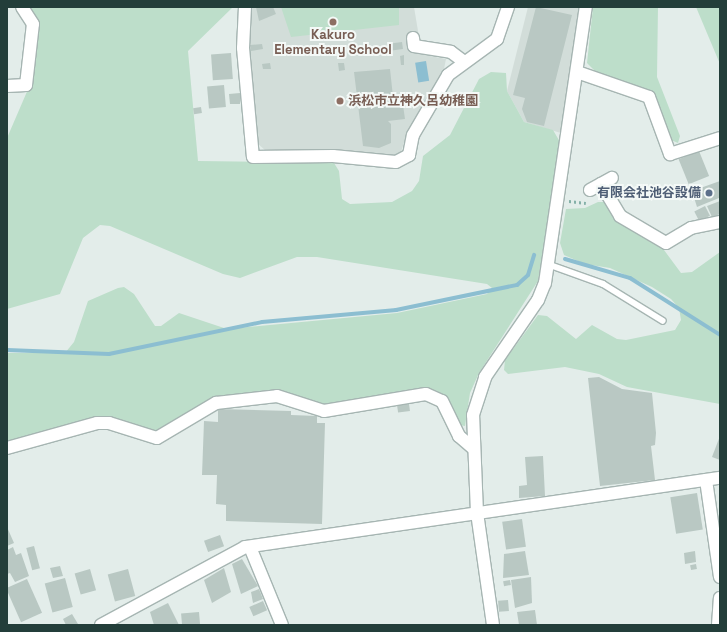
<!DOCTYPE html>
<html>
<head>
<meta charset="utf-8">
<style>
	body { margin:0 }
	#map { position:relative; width:727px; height:632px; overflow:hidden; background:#e3edea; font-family:"Space Grotesk","Noto Sans JP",sans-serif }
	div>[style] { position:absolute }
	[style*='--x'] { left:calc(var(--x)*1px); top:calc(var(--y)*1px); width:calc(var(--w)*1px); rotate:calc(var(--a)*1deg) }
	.built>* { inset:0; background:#d2ddd9 }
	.green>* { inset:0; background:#bddeca }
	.water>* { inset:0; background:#8cbed1; transform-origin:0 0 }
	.stream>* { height:4px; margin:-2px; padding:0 2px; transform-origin:2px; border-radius:2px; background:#8cbed1 }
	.building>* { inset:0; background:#b9c8c3; transform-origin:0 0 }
	.path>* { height:2.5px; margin-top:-1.25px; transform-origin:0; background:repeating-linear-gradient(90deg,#84b0a8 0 2px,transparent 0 5px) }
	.roads { filter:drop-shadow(1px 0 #a6b5b2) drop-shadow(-1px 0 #a6b5b2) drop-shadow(0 1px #a6b5b2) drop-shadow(0 -1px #a6b5b2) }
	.lane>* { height:6px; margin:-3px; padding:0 3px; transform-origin:3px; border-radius:3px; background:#fff }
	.street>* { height:12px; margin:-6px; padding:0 6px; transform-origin:6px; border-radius:6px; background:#fff }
	.secondary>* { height:12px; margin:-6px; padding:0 6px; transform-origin:6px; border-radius:6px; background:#fff }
	.dots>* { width:11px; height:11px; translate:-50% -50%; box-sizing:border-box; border:2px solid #f4f9f7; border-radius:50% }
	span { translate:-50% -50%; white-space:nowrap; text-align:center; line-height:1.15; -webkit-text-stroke:4px #f4f9f7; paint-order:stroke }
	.education-label { font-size:13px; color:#785e54; font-weight:700 }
	.left { translate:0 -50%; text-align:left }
	.service-label { font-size:13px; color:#4e5e75; font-weight:700 }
	.right { translate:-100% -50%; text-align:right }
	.frame { position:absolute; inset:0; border:8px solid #233e3a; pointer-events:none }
</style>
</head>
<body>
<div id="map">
	<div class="built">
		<div style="clip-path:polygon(251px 7px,414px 7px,419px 37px,407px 39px,409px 52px,446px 59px,444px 69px,407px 133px,400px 155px,265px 150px,258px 144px,249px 48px)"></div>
		<div style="clip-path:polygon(528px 7px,579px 7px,561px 133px,524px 122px,507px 91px)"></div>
	</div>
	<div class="green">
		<div style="clip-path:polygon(29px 7px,233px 7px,188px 51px,198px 161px,334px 163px,339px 171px,342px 199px,350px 204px,392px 202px,412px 191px,419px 181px,423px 156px,450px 135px,479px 79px,491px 72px,506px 73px,507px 91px,524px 122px,553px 130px,560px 142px,538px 281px,479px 373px,470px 393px,465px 426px,459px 425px,446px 398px,437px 391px,426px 389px,324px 406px,278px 391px,214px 398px,156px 433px,97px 417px,7px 442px,7px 353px,65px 353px,74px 342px,88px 301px,118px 288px,124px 287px,134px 294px,155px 326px,161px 326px,179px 313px,227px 329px,397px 313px,487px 294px,492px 288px,487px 284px,317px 257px,297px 257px,240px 278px,223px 274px,110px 226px,100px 225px,83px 238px,60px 294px,7px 309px,7px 138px,32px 80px,39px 22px)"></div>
		<div style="clip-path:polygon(281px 7px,399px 7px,399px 25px,291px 37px)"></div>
		<div style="clip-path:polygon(593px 7px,658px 7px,657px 77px,680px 136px,678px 143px,671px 140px,650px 91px,596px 72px,587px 63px)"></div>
		<div style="clip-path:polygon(696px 7px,720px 7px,720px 64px)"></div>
		<div style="clip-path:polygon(598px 202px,604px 202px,664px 250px,681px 273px,692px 272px,720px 252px,720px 404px,627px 387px,599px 374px,565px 367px,508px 374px,504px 370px,505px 360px,538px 315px,547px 316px,576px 339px,592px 325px,617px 339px,626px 340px,675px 330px,681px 320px,679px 308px,671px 299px,652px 287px,610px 268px,585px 264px,564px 255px,560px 243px,566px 209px,585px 208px)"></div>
	</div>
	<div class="water">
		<div style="left:426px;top:61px;width:20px;height:11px;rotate:81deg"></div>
	</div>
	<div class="stream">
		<div style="--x:565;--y:259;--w:68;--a:16.3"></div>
		<div style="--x:630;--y:278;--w:107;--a:32.3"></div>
		<div style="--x:7;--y:350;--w:102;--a:2.2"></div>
		<div style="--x:109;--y:354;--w:156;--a:-11.8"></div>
		<div style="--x:262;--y:322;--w:135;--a:-5.1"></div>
		<div style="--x:396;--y:310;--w:124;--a:-11.7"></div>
		<div style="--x:517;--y:285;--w:15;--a:-42"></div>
		<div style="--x:528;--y:275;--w:21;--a:-73"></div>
	</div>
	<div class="building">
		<div style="clip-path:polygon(256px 7px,273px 7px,276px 14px,259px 21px)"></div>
		<div style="clip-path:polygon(536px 7px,572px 15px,544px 126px,527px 122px,522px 109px,525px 98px,513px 95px)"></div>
		<div style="left:402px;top:42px;width:7px;height:13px;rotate:82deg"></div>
		<div style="clip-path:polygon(262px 44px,263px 49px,251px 51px,250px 45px)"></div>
		<div style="left:231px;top:53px;width:26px;height:20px;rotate:86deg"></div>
		<div style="clip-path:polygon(404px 55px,404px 65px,401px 65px,400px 56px)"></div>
		<div style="clip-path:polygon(270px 63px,271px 69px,263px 69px,262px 64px)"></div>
		<div style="clip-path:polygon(338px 63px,344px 63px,345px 70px,339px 71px)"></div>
		<div style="clip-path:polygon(390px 69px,394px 106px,403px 105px,405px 119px,388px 121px,391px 124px,391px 143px,379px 148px,363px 146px,354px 72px)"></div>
		<div style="left:224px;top:85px;width:22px;height:17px;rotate:85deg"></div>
		<div style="clip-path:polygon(240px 93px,240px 104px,230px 104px,229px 94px)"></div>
		<div style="left:201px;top:107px;width:6px;height:8px;rotate:81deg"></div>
		<div style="left:699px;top:151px;width:27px;height:22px;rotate:68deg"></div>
		<div style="clip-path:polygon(720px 181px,719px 198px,697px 207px,692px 191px)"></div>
		<div style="left:682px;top:185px;width:11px;height:12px;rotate:68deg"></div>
		<div style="clip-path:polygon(720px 201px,720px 214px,712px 217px,707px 206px)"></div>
		<div style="left:705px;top:206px;width:11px;height:12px;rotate:63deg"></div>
		<div style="clip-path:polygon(599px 377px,622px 389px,652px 393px,656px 433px,655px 445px,651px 446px,655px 480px,600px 486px,588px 378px)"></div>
		<div style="left:409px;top:404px;width:7px;height:12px;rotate:82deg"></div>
		<div style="clip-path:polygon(218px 409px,291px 411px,291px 415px,317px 416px,317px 423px,325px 423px,322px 524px,226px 521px,226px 505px,216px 504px,217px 475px,202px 475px,204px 421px,218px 422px)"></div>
		<div style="clip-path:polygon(720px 436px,720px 460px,712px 457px)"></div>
		<div style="clip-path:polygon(543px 456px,545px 496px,519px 498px,519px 486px,527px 485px,525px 457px)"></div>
		<div style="left:697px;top:493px;width:37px;height:27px;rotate:81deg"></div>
		<div style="left:522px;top:519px;width:28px;height:20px;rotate:82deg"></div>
		<div style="clip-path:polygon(7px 527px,14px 543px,7px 546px)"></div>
		<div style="left:220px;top:535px;width:12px;height:17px;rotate:70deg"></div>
		<div style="left:34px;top:546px;width:23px;height:8px;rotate:75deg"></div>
		<div style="clip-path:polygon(13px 547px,16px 555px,21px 553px,29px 576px,15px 582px,10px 573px,7px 574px,7px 550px)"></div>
		<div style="clip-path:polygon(525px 551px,529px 575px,503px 578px,504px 554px)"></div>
		<div style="clip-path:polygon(695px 551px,696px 562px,685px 564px,684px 553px)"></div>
		<div style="clip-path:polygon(242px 559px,258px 586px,241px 594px,232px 564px)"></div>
		<div style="left:696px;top:564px;width:5px;height:6px;rotate:79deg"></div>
		<div style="clip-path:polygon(60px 566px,63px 576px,53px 578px,50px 568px)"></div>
		<div style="clip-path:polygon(224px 568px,231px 592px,212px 603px,204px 580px)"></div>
		<div style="left:90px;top:569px;width:22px;height:16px;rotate:74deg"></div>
		<div style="left:128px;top:569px;width:28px;height:21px;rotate:75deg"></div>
		<div style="clip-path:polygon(531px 577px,532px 603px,515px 608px,511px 580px)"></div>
		<div style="left:65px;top:578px;width:30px;height:21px;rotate:75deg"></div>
		<div style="left:27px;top:579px;width:37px;height:23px;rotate:66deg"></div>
		<div style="left:510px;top:580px;width:5px;height:7px;rotate:79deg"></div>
		<div style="clip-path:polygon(259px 589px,263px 599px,253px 603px,251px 592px)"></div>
		<div style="left:508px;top:600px;width:11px;height:10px;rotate:85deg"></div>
		<div style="left:263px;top:601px;width:10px;height:15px;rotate:66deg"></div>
		<div style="clip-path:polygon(168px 603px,179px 625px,154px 625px,150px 612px)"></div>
		<div style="clip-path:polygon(535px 610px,537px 625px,519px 625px,517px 612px)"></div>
		<div style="left:199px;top:612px;width:12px;height:18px;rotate:85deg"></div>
		<div style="clip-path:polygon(72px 614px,78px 624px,66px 625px,63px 619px)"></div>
	</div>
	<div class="path">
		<div style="--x:569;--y:201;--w:17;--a:7"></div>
	</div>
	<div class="roads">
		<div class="lane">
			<div style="--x:550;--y:265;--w:56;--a:19.7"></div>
			<div style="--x:603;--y:284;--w:70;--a:31.7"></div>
		</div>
		<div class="street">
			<div style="--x:245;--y:7;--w:41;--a:92.8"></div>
			<div style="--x:243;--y:48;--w:109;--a:84.8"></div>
			<div style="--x:253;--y:157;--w:80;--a:-0.7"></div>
			<div style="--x:333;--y:156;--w:63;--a:5.4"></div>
			<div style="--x:396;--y:162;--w:15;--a:-28"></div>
			<div style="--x:409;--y:155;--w:20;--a:-79"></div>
			<div style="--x:413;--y:135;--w:69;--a:-59.7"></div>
			<div style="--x:448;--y:75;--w:61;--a:-36.3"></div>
			<div style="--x:497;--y:39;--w:34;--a:-71"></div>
			<div style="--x:413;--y:38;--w:8;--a:83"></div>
			<div style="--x:414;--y:46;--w:37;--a:9"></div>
			<div style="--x:451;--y:52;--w:15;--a:37"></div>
			<div style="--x:577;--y:72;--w:76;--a:19.1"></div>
			<div style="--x:649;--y:97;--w:61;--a:69.8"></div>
			<div style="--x:670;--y:154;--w:52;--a:-17.7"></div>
			<div style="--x:7;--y:86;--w:19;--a:-3"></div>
			<div style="--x:26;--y:85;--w:61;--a:-83.5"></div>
			<div style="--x:33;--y:24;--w:20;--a:-123"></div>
			<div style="--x:601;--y:184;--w:37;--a:59"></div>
			<div style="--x:620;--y:216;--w:53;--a:30.4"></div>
			<div style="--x:666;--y:243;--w:29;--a:-31"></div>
			<div style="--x:691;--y:228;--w:30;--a:-12"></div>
			<div style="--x:590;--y:190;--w:25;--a:-29"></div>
			<div style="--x:7;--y:448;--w:93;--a:-15.5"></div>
			<div style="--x:97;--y:423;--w:12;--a:0"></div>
			<div style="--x:109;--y:423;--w:50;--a:17.4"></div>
			<div style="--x:157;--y:438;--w:69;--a:-30.7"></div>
			<div style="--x:216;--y:403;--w:61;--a:-6.5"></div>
			<div style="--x:277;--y:396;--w:49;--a:17.7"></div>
			<div style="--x:324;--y:411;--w:103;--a:-9.5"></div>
			<div style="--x:426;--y:394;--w:17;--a:24"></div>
			<div style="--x:442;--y:401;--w:39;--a:64"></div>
			<div style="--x:459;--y:436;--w:18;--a:41"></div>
			<div style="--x:706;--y:480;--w:98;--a:81.8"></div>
			<div style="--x:250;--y:547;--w:84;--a:67.7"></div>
			<div style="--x:493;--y:625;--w:113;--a:-98.1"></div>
			<div style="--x:477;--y:513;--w:98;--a:-92.3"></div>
			<div style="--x:473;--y:415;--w:40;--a:-72"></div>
			<div style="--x:485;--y:377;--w:93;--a:-55.5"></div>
			<div style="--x:538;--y:300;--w:18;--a:-68"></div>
			<div style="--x:545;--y:283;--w:279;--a:-81.6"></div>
			<div style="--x:718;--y:625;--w:27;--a:-86"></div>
		</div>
		<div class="secondary">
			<div style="--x:101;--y:625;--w:164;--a:-28.4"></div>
			<div style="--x:245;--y:547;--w:480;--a:-8.3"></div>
		</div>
	</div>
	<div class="dots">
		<div style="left:333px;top:22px;background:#8d6e63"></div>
		<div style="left:340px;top:101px;background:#8d6e63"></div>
		<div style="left:709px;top:193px;background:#5c6f8a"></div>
	</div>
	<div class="education-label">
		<span style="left:333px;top:43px">Kakuro<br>Elementary School</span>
		<span class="left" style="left:348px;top:101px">浜松市立神久呂幼稚園</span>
	</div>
	<div class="service-label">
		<span class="right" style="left:701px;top:193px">有限会社池谷設備</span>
	</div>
	<div class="frame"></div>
</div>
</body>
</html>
